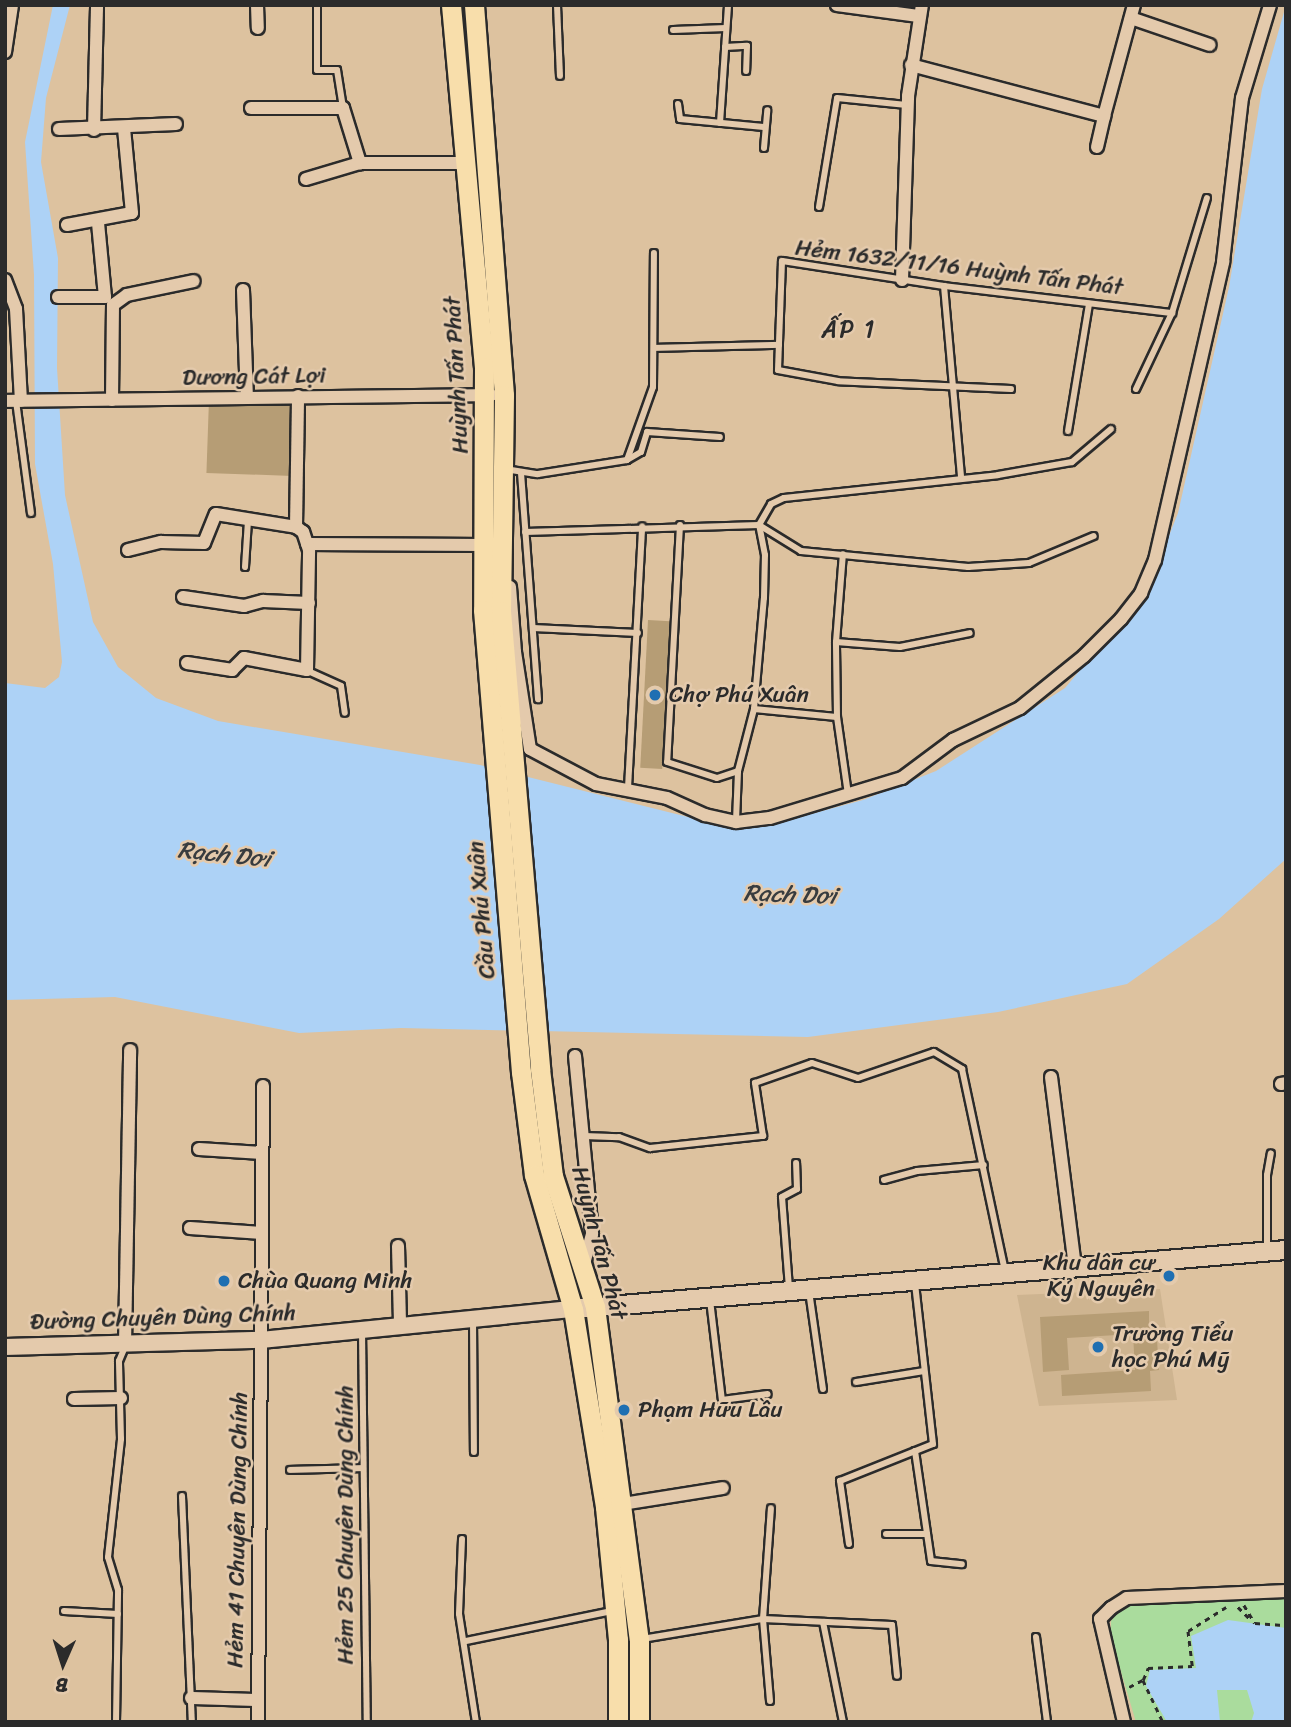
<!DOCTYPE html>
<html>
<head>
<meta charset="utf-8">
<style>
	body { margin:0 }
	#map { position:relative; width:1291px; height:1727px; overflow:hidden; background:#ddc29f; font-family:Sriracha,sans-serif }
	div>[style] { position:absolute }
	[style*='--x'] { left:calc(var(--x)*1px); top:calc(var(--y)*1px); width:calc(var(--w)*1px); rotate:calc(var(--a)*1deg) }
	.built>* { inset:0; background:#ceb490 }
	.green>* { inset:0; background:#aadc9d }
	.water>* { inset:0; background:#add2f6 }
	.building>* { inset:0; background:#b69d75; transform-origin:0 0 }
	.path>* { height:2.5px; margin-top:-1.25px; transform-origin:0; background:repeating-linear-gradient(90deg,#2b2b2b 0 5px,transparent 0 10px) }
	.roads { filter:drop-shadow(2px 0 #2b2b2b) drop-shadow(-2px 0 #2b2b2b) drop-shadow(0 2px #2b2b2b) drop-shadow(0 -2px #2b2b2b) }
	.service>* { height:6px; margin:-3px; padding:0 3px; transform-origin:3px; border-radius:3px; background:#e4caac }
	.minor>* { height:12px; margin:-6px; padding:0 6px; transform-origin:6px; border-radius:6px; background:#e4caac }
	.tertiary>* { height:16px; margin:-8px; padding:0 8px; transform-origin:8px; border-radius:8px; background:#e4caac }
	.secondary>* { height:18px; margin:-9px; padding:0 9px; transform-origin:9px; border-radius:9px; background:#e4caac }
	.primary>* { height:19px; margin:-9.5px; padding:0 9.5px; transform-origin:9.5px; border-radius:9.5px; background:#f8deab }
	.dots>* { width:19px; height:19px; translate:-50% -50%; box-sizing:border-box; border:4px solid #e4caac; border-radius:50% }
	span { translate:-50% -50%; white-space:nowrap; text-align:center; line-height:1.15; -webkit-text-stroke:5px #e4caac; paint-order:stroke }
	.street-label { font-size:23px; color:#2b2b2b }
	.poi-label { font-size:23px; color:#2b2b2b }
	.left { translate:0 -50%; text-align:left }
	.right { translate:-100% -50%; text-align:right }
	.neighbourhood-label { font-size:24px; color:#2b2b2b; letter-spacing:2px }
	.water-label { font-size:24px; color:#383c3f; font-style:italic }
	.frame { position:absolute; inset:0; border:7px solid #2b2b2b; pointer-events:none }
	.north { position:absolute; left:28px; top:1629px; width:70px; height:70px; -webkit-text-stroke:5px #e4caac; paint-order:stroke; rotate:183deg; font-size:19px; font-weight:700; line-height:28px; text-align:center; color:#2b2b2b }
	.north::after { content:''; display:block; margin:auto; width:24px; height:32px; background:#2b2b2b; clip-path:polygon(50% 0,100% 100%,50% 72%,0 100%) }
</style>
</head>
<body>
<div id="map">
	<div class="built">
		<div style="clip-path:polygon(1160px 1289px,1177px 1400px,1039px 1406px,1017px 1295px)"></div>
	</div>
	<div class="green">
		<div style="clip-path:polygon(1286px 1598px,1286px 1722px,1136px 1722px,1111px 1638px,1111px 1621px,1118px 1612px,1129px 1606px)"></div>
	</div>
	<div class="water">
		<div style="clip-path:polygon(53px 5px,70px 5px,46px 98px,41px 162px,58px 258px,57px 368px,65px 495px,93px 622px,118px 667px,156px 698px,218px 721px,480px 765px,728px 827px,785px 821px,863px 800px,936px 771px,1065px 688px,1148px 589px,1178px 513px,1229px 287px,1262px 89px,1286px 5px,1286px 859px,1219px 919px,1127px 984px,998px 1012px,808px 1037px,401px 1028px,299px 1033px,115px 997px,5px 1000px,5px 683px,45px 688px,59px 677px,62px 662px,53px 564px,35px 464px,34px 275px,25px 142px)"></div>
		<div style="clip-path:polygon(1228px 1620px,1286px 1628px,1286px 1722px,1251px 1722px,1254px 1713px,1247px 1690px,1217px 1690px,1220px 1722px,1167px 1722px,1146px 1686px,1150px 1670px,1196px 1668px,1191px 1636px)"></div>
	</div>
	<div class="building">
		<div style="left:295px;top:401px;width:75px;height:86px;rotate:92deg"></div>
		<div style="left:648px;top:620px;width:22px;height:148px;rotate:3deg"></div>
		<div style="clip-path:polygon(1149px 1311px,1149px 1326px,1156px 1325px,1159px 1370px,1150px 1371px,1151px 1391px,1062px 1396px,1061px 1375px,1135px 1370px,1133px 1334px,1067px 1338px,1069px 1370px,1043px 1372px,1040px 1317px)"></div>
	</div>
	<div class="path">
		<div style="--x:1244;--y:1605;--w:21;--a:59"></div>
		<div style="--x:1255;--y:1623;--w:31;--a:4"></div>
		<div style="--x:1238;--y:1607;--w:18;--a:45"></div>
		<div style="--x:1143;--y:1680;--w:13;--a:-67"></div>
		<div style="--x:1148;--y:1668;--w:44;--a:-2.6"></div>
		<div style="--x:1192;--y:1666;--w:35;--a:-97"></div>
		<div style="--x:1188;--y:1631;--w:45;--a:-32.3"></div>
		<div style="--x:1129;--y:1687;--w:16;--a:-27"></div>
		<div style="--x:1143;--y:1680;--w:47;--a:64.5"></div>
	</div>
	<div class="roads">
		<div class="service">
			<div style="--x:317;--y:5;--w:65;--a:90"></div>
			<div style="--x:317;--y:70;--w:20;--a:0"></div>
			<div style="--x:337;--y:70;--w:38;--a:81"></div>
			<div style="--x:557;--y:5;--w:71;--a:87.6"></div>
			<div style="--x:673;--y:30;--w:53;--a:-2.2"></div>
			<div style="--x:725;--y:47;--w:22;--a:-3"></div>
			<div style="--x:747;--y:46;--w:25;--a:92"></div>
			<div style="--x:678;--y:104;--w:15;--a:82"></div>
			<div style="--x:680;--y:119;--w:84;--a:5.4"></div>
			<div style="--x:720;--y:123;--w:118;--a:-86.1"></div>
			<div style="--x:764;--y:148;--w:38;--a:-85"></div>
			<div style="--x:819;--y:207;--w:110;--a:-80.6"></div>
			<div style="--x:837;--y:98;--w:70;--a:5.7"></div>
			<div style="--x:944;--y:286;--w:193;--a:84.9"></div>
			<div style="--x:654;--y:348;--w:125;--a:-1.4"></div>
			<div style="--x:1011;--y:389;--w:173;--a:-177.4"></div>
			<div style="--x:838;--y:381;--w:61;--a:-169.6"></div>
			<div style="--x:778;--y:370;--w:109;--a:-87.9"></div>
			<div style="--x:782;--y:261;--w:164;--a:8.8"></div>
			<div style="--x:944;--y:286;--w:230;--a:6.8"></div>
			<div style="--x:1136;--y:389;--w:84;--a:-64.7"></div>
			<div style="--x:1172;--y:313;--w:120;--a:-73.1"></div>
			<div style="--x:16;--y:401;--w:113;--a:82.4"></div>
			<div style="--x:1068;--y:431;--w:129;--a:-80.6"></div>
			<div style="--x:627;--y:460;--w:77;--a:-70.4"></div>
			<div style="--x:653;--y:387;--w:134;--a:-89.6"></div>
			<div style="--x:505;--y:469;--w:33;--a:9"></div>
			<div style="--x:538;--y:474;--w:90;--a:-8.9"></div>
			<div style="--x:627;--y:460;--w:16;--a:-30"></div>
			<div style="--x:641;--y:452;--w:21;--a:-73"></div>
			<div style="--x:647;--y:432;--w:73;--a:3.9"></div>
			<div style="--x:521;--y:473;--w:227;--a:85.7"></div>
			<div style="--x:680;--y:525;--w:237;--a:93.1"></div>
			<div style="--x:667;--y:762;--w:52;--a:17.7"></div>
			<div style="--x:717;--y:778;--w:22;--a:-18"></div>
			<div style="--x:738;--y:771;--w:64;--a:-75.5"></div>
			<div style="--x:754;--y:709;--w:111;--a:-84.9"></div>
			<div style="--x:764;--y:598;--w:43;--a:-88.7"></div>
			<div style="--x:765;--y:555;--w:31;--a:-101"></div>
			<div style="--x:759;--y:525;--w:24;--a:-60"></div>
			<div style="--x:771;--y:504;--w:14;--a:-25"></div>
			<div style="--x:784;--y:498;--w:215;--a:-6.1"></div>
			<div style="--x:998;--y:475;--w:75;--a:-10"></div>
			<div style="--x:1072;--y:462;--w:51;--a:-40.2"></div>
			<div style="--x:525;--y:532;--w:234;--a:-1.7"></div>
			<div style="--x:759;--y:525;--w:49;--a:31.8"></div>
			<div style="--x:801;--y:551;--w:168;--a:5.5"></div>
			<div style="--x:968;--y:567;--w:61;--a:-3.8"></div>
			<div style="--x:1029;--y:563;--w:70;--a:-22.6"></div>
			<div style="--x:245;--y:567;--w:47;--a:-86.3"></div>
			<div style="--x:533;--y:628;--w:105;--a:2.7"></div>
			<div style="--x:836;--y:642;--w:64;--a:4.5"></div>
			<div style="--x:900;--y:647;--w:71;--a:-11.3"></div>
			<div style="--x:308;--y:671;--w:36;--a:24"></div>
			<div style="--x:341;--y:686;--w:27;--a:82"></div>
			<div style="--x:754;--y:709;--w:83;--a:5.5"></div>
			<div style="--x:837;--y:717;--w:75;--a:-90.8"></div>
			<div style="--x:836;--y:642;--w:88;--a:-85.5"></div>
			<div style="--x:837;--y:717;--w:78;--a:81.9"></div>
			<div style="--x:628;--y:788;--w:262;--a:-86.9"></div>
			<div style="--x:736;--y:821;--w:50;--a:-87.7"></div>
			<div style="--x:584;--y:1136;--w:35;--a:2"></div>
			<div style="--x:619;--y:1137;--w:33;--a:20"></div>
			<div style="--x:650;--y:1148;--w:114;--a:-6.1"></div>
			<div style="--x:763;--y:1136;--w:54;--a:-98.6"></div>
			<div style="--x:755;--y:1083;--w:60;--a:-19.3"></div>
			<div style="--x:812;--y:1063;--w:48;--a:18.1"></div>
			<div style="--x:858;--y:1078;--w:80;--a:-18.9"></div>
			<div style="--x:934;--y:1052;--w:33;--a:31"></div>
			<div style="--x:962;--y:1069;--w:207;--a:78"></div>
			<div style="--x:884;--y:1180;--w:34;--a:-15"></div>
			<div style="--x:917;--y:1171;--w:67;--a:-5.1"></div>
			<div style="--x:1267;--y:1249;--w:74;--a:-90"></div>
			<div style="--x:1267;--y:1175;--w:22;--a:-80"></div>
			<div style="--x:789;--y:1288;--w:91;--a:-94.4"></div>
			<div style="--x:782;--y:1197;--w:17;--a:-28"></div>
			<div style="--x:797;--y:1189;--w:26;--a:-92"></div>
			<div style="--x:809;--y:1291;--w:99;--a:81.9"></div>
			<div style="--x:710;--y:1300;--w:101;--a:83.2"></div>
			<div style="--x:722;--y:1400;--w:46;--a:-7.4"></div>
			<div style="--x:473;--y:1319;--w:133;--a:89.6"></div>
			<div style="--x:362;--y:1331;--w:391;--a:89.3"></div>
			<div style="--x:856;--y:1382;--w:69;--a:-9.2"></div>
			<div style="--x:915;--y:1451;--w:111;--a:81.7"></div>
			<div style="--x:931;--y:1561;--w:31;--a:6"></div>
			<div style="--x:290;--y:1470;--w:73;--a:-1.6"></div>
			<div style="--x:182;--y:1496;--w:226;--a:87.5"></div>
			<div style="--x:886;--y:1534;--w:41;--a:0"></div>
			<div style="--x:462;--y:1539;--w:75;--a:92.3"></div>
			<div style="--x:459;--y:1614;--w:109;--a:81.1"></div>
			<div style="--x:849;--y:1544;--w:64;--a:-98.1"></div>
			<div style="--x:840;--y:1481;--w:100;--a:-21.7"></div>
			<div style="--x:933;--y:1444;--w:162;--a:-96.4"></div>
			<div style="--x:64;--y:1611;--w:54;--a:3.2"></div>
			<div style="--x:823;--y:1622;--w:102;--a:78.7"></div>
			<div style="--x:1036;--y:1637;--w:86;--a:82.6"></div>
			<div style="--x:642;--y:1639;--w:123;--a:-9.4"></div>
			<div style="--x:763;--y:1619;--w:129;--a:2.7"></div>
			<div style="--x:892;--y:1625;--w:51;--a:84.4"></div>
			<div style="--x:466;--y:1641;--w:149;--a:-11.6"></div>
			<div style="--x:770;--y:1701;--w:82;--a:-94.9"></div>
			<div style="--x:763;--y:1619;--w:111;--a:-85.9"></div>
			<div style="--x:116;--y:1722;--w:132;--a:-89.1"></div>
			<div style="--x:118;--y:1590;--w:34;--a:-107"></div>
			<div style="--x:108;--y:1557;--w:119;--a:-83.7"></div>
			<div style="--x:121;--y:1439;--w:78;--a:-91.5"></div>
			<div style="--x:119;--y:1361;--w:15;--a:-67"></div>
		</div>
		<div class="minor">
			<div style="--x:257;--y:5;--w:23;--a:88"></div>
			<div style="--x:837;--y:5;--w:82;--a:7.7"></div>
			<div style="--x:1131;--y:18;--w:83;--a:18.9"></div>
			<div style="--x:5;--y:52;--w:48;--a:-81.5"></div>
			<div style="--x:911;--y:65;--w:200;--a:14.8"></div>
			<div style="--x:1104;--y:116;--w:115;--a:-74.9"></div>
			<div style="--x:251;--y:108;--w:92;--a:0"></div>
			<div style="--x:343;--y:108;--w:58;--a:72.8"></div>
			<div style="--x:360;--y:163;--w:107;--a:0"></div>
			<div style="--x:59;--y:129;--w:117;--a:-2.4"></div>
			<div style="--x:94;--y:130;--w:125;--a:-88.6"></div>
			<div style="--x:1097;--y:147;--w:32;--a:-77"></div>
			<div style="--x:306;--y:179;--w:56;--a:-16.5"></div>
			<div style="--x:67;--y:225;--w:66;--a:-10.5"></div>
			<div style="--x:132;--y:213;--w:84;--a:-95.4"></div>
			<div style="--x:5;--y:280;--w:31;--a:69"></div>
			<div style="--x:16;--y:309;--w:92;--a:86.9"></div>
			<div style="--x:902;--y:280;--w:184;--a:-88.1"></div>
			<div style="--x:908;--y:96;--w:92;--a:-81.3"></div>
			<div style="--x:243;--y:290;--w:107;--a:87.9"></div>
			<div style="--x:58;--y:297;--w:47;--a:0"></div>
			<div style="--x:105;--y:297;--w:74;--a:-95.4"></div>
			<div style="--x:112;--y:400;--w:95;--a:-89.4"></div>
			<div style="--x:113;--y:305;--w:17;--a:-36"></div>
			<div style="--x:127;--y:295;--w:68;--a:-11.8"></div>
			<div style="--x:5;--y:401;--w:486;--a:-0.7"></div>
			<div style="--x:307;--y:544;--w:178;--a:0.3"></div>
			<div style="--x:128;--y:550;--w:34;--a:-14"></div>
			<div style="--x:161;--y:542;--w:43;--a:1.3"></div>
			<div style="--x:204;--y:543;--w:31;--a:-68"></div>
			<div style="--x:216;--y:514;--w:81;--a:9.2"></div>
			<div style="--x:510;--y:587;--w:65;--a:85.6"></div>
			<div style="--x:515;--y:652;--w:98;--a:81.2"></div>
			<div style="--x:530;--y:749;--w:75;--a:27.9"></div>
			<div style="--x:596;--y:784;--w:72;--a:11.2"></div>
			<div style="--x:667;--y:798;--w:42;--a:24.1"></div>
			<div style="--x:705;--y:815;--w:32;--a:13"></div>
			<div style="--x:736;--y:822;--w:34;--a:-7"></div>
			<div style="--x:770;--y:818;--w:138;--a:-16.9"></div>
			<div style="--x:902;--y:778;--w:64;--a:-36.7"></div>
			<div style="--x:953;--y:740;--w:74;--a:-25.5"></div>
			<div style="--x:1020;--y:708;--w:82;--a:-39.1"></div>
			<div style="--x:1084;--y:656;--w:52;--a:-45"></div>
			<div style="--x:1121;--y:619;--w:33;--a:-52"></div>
			<div style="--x:1141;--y:593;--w:36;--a:-67"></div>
			<div style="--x:1155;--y:560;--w:306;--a:-77.1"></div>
			<div style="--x:1223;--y:262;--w:165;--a:-83.4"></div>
			<div style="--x:1242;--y:98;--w:97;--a:-73.2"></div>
			<div style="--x:183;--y:597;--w:62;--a:8.4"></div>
			<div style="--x:244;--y:606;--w:20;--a:-15"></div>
			<div style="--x:263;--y:601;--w:46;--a:2.5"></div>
			<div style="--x:187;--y:663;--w:46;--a:8.8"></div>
			<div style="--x:232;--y:670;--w:17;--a:-45"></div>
			<div style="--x:244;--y:658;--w:64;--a:10.8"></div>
			<div style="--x:307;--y:670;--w:120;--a:-89"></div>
			<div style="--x:309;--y:550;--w:19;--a:-108"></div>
			<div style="--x:303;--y:532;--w:9;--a:-144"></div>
			<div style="--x:296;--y:527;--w:131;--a:-89.1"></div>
			<div style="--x:575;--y:1056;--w:179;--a:84.5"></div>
			<div style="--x:592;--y:1234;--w:31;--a:105"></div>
			<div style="--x:1051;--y:1077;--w:192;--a:82.8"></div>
			<div style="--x:1281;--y:1084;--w:5;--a:-11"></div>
			<div style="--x:199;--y:1149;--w:63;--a:3.6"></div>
			<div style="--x:190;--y:1228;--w:72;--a:4"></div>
			<div style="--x:398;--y:1246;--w:79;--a:88.5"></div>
			<div style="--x:125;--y:1345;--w:295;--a:-89"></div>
			<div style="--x:74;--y:1399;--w:47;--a:-1.2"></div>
			<div style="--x:623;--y:1504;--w:101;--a:-9.1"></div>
			<div style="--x:191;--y:1698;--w:66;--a:1.7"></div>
			<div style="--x:258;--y:1722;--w:636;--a:-89.55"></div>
			<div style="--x:1124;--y:1722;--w:106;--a:-103.1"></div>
			<div style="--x:1100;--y:1619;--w:16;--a:-45"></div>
			<div style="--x:1111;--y:1608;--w:19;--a:-32"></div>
			<div style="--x:1127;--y:1598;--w:159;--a:-2.5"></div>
		</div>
		<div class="tertiary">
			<div style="--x:5;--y:1347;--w:256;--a:-1.6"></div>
			<div style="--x:261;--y:1340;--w:314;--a:-5.7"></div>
		</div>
		<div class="secondary">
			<div style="--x:573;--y:1309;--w:715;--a:-4.73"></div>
		</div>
		<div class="primary">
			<div style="--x:451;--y:5;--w:364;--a:84.8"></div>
			<div style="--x:484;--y:367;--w:243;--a:90.2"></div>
			<div style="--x:483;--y:610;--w:464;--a:85.3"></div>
			<div style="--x:521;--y:1072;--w:104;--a:82.8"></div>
			<div style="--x:534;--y:1175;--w:140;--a:73.8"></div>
			<div style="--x:573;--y:1309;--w:201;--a:80.8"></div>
			<div style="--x:605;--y:1507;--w:134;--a:84.4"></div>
			<div style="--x:618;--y:1640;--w:82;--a:90"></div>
			<div style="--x:474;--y:5;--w:391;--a:85.6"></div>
			<div style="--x:504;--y:395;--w:216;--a:90.8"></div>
			<div style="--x:501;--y:611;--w:460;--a:85.1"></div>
			<div style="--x:540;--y:1069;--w:108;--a:83.1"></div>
			<div style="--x:553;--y:1176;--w:138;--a:72.2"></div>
			<div style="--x:595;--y:1307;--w:335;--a:82.5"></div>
			<div style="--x:639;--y:1639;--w:83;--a:90"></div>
		</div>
	</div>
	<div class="dots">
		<div style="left:655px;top:695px;background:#1f6fb2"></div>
		<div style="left:1169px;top:1276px;background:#1f6fb2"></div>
		<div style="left:224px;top:1281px;background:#1f6fb2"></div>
		<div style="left:1098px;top:1347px;background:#1f6fb2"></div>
		<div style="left:624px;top:1410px;background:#1f6fb2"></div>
	</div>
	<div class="street-label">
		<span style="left:959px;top:268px;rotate:7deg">Hẻm 1632/11/16 Huỳnh Tấn Phát</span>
		<span style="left:457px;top:375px;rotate:-93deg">Huỳnh Tấn Phát</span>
		<span style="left:254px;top:377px;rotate:-1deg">Dương Cát Lợi</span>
		<span style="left:482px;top:910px;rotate:-95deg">Cầu Phú Xuân</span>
		<span style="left:599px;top:1243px;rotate:75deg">Huỳnh Tấn Phát</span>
		<span style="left:163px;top:1318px;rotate:-2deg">Đường Chuyên Dùng Chính</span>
		<span style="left:346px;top:1525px;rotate:-90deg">Hẻm 25 Chuyên Dùng Chính</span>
		<span style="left:238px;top:1530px;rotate:-89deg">Hẻm 41 Chuyên Dùng Chính</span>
	</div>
	<div class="poi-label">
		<span class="left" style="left:669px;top:695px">Chợ Phú Xuân</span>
		<span class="right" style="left:1155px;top:1276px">Khu dân cư<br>Kỷ Nguyên</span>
		<span class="left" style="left:238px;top:1281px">Chùa Quang Minh</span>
		<span class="left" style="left:1112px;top:1347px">Trường Tiểu<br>học Phú Mỹ</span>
		<span class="left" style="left:638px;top:1410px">Phạm Hữu Lầu</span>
	</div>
	<div class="neighbourhood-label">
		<span style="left:849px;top:330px">ẤP 1</span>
	</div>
	<div class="water-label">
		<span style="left:224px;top:855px;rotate:6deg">Rạch Dơi</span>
		<span style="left:790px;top:895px;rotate:2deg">Rạch Dơi</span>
	</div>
	<div class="frame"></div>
	<div class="north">B</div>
</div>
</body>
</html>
